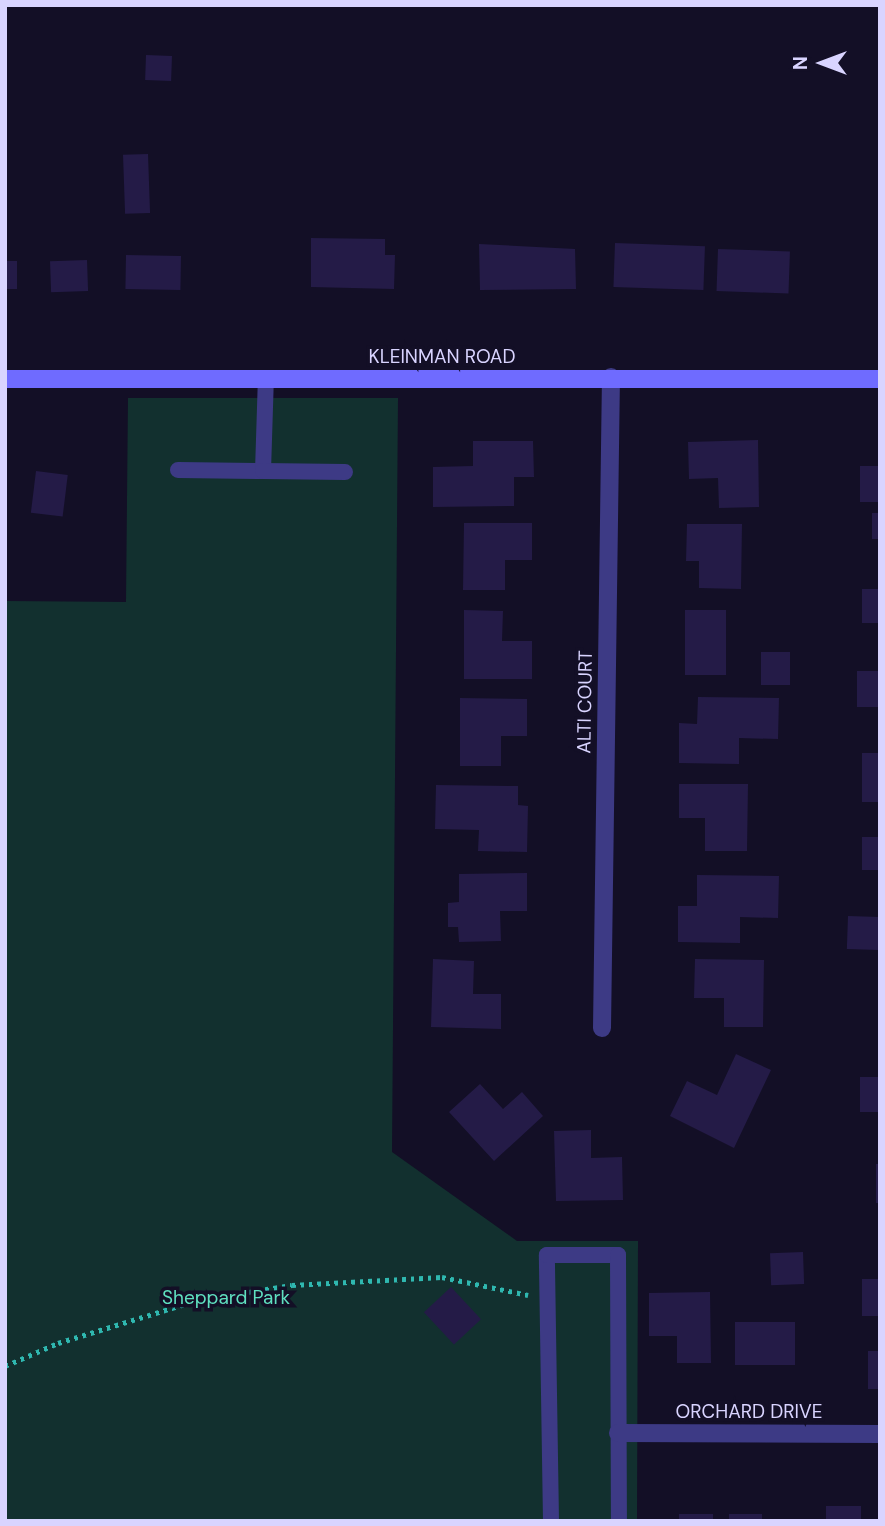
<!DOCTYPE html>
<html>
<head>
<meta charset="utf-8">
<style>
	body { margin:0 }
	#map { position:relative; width:885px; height:1526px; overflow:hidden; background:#130f26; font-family:"DM Sans",sans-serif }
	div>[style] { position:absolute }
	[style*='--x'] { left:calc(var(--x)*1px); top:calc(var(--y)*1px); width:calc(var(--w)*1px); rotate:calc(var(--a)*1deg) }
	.green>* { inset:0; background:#12302f }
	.building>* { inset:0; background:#241b47; transform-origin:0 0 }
	.path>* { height:4.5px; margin-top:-2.25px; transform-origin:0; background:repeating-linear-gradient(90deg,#2fb8b0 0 3.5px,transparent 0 8.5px) }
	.lane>* { height:16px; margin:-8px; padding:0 8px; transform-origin:8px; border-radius:8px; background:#3d3a85 }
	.street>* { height:18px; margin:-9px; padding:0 9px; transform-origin:9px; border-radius:9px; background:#3d3a85 }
	.secondary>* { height:18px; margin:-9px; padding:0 9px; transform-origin:9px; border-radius:9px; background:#6f6bff }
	span { translate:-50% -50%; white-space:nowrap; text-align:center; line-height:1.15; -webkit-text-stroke:7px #130f26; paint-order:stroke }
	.street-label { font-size:19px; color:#d9d4ff }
	.park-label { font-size:19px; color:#5fe0c0 }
	.frame { position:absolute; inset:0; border:7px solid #d9d4ff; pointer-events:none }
	.north { position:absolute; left:787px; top:28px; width:70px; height:70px; -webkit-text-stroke:5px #130f26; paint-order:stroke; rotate:270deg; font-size:19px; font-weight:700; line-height:28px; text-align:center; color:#d9d4ff }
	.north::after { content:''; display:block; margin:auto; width:24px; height:32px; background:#d9d4ff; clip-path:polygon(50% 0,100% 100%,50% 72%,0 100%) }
</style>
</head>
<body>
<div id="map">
	<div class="green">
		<div style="clip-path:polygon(128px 398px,398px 398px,392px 1152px,517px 1241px,638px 1241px,637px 1521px,5px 1521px,5px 601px,126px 602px)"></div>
	</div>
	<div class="building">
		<div style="left:146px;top:55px;width:26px;height:25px;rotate:2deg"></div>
		<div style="left:148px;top:154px;width:59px;height:25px;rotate:88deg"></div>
		<div style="clip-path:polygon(311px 238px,385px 239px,385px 255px,395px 255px,394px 289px,311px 287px)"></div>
		<div style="left:615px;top:243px;width:90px;height:44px;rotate:2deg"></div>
		<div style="clip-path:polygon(479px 244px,575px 249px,576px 289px,480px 290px)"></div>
		<div style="left:718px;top:249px;width:72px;height:42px;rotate:2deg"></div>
		<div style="left:126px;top:255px;width:55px;height:34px;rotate:1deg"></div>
		<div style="left:87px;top:260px;width:31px;height:37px;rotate:88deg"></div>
		<div style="left:5px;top:261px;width:12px;height:28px"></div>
		<div style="clip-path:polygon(758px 440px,759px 507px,719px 508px,718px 478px,689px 479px,688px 442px)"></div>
		<div style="clip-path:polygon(473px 441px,533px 441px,534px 477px,514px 477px,514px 506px,433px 507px,433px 467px,473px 466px)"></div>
		<div style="left:860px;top:466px;width:20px;height:36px"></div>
		<div style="left:36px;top:471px;width:32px;height:42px;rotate:7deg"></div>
		<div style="left:872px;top:513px;width:8px;height:26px"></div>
		<div style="clip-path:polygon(464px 523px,532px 523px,532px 560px,505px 560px,505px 590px,463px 590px)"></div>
		<div style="clip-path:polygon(687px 524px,742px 524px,741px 589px,699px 588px,699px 561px,686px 561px)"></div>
		<div style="left:862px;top:589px;width:18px;height:34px"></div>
		<div style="clip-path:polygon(464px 610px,503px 611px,502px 641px,532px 641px,532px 679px,464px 679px)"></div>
		<div style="left:685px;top:610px;width:41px;height:65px"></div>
		<div style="left:761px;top:652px;width:29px;height:33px"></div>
		<div style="left:857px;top:671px;width:23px;height:36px"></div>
		<div style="clip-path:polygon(698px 697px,779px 698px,778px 739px,739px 738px,739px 764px,679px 763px,679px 723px,697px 724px)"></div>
		<div style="clip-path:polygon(460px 698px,527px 699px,527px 736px,501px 736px,501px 766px,460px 766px)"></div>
		<div style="left:862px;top:753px;width:18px;height:49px"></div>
		<div style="clip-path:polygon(679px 784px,748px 784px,747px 851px,705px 851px,705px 818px,679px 818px)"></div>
		<div style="clip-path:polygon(436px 785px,518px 786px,518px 805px,528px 806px,527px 852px,478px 851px,479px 830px,435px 829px)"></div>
		<div style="left:862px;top:837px;width:18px;height:33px"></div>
		<div style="clip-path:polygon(527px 873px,527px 911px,500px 911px,501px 941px,459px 942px,458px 927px,448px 927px,448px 903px,459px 902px,459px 874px)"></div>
		<div style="clip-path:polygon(697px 875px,779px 876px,778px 918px,740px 917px,740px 943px,678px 942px,678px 906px,697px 906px)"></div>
		<div style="left:848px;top:916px;width:32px;height:33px;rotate:2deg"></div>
		<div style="clip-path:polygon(433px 959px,474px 961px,473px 994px,501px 994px,501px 1029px,431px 1027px)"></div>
		<div style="clip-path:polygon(695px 959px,764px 960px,763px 1027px,724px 1027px,724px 998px,694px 998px)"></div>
		<div style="clip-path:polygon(736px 1054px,771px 1070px,734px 1148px,670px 1116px,687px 1081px,717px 1095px)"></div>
		<div style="left:860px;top:1077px;width:20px;height:35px"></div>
		<div style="clip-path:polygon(480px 1084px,503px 1109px,522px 1092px,543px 1116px,494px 1161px,449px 1112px)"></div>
		<div style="clip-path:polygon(591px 1130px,591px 1158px,622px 1157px,623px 1200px,556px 1201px,554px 1131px)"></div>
		<div style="left:876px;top:1164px;width:4px;height:39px"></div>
		<div style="left:803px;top:1252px;width:32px;height:33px;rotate:88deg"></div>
		<div style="left:862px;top:1279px;width:18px;height:37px"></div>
		<div style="left:451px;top:1287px;width:44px;height:37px;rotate:47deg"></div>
		<div style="clip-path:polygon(710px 1292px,711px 1363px,677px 1363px,677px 1336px,649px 1336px,649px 1293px)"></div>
		<div style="left:735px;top:1322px;width:60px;height:43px"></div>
		<div style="left:868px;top:1351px;width:12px;height:38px"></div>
		<div style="left:861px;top:1506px;width:15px;height:35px;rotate:90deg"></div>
		<div style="left:679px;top:1514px;width:34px;height:7px"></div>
		<div style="left:729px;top:1514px;width:33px;height:7px"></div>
	</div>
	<div class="path">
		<div style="--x:5;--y:1366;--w:58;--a:-23.5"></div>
		<div style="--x:58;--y:1343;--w:146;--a:-17.1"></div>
		<div style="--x:198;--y:1300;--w:95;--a:-9.1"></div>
		<div style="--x:292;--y:1285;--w:150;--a:-3.1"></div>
		<div style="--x:442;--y:1277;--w:88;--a:11.8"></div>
	</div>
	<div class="lane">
		<div style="--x:178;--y:470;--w:85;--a:0.7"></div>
		<div style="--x:263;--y:471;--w:93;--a:-88.2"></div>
		<div style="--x:263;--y:471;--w:82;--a:0.7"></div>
		<div style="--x:551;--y:1521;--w:266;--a:-90.9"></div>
		<div style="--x:547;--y:1255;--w:71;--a:0"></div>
		<div style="--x:618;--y:1255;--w:266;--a:89.8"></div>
	</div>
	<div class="street">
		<div style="--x:602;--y:1028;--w:651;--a:-89.21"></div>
		<div style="--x:618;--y:1433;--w:262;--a:0.2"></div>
	</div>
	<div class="secondary">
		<div style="--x:5;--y:379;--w:875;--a:0"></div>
	</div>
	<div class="street-label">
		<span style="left:442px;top:357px">KLEINMAN ROAD</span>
		<span style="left:585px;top:702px;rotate:-89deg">ALTI COURT</span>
		<span style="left:749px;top:1412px">ORCHARD DRIVE</span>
	</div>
	<div class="park-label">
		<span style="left:226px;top:1298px">Sheppard Park</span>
	</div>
	<div class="frame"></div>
	<div class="north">N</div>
</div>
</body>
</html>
